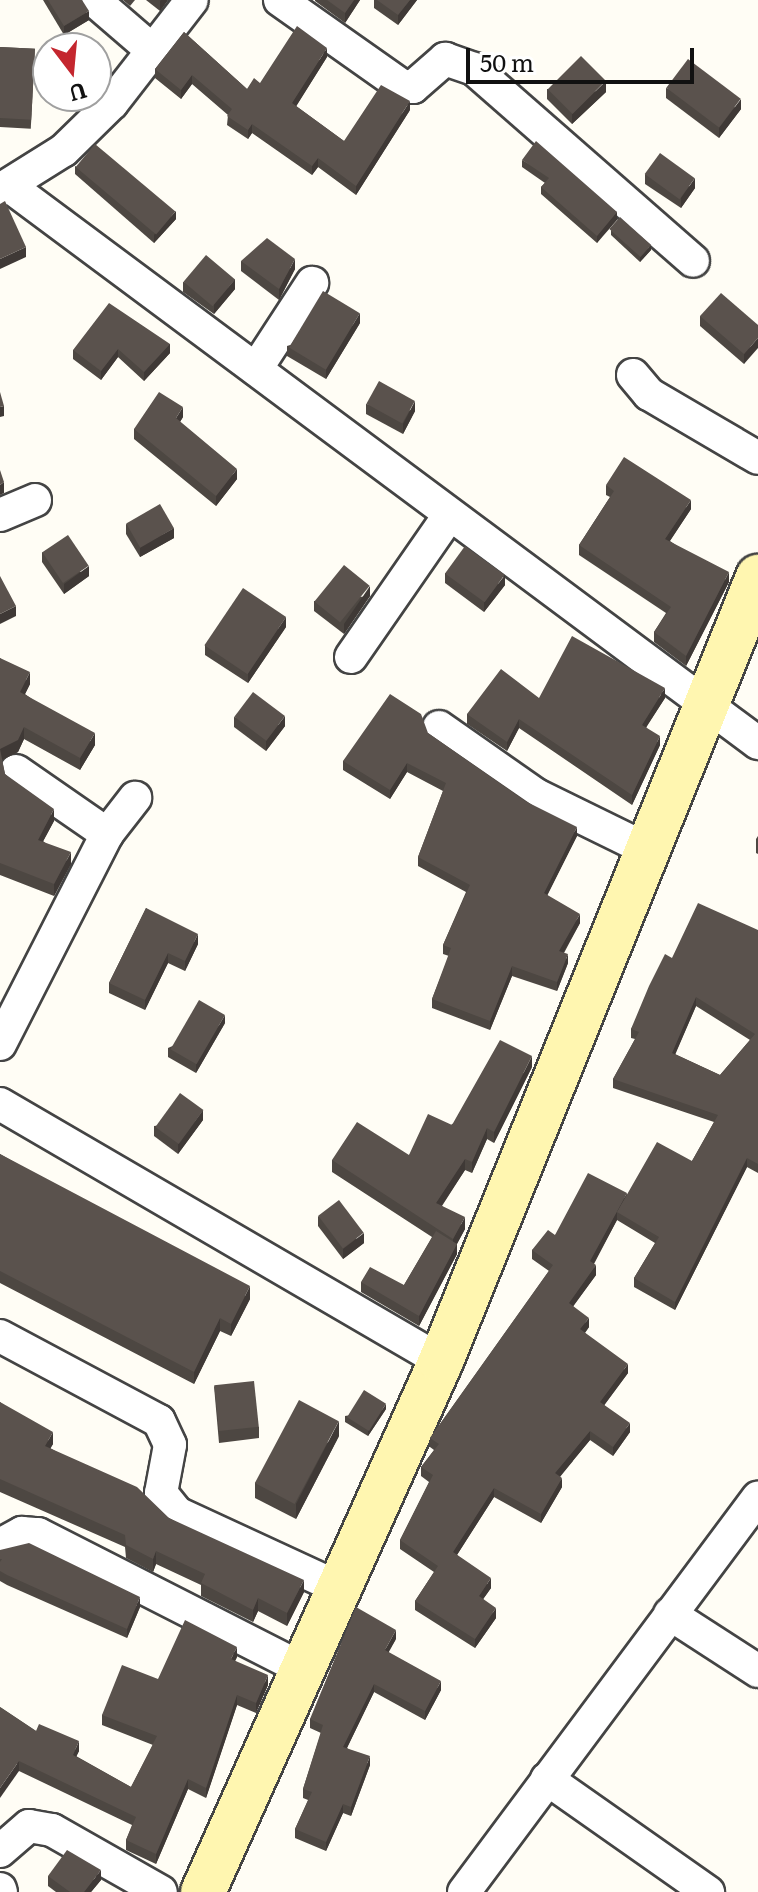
<!DOCTYPE html>
<html>
<head>
<meta charset="utf-8">
<style>
	body { margin:0 }
	#map { position:relative; width:758px; height:1892px; overflow:hidden; background:#fffdf5; font-family:Literata,serif }
	div>[style] { position:absolute }
	[style*='--x'] { left:calc(var(--x)*1px); top:calc(var(--y)*1px); width:calc(var(--w)*1px); rotate:calc(var(--a)*1deg) }
	.roads { filter:drop-shadow(2px 0 #444) drop-shadow(-2px 0 #444) drop-shadow(0 2px #444) drop-shadow(0 -2px #444) }
	.street>* { height:32px; margin:-16px; padding:0 16px; transform-origin:16px; border-radius:16px; background:#fff }
	.secondary>* { height:44px; margin:-22px; padding:0 22px; transform-origin:22px; border-radius:22px; background:#fff6b0 }
	.wall>* { inset:0; background:#4d4742; transform-origin:0 0 }
	.shaded-wall>* { inset:0; background:#3f3936 }
	.building>* { inset:0; background:#5a524d; transform-origin:0 0 }
	span { translate:-50% -50%; white-space:nowrap; text-align:center; line-height:1.15; -webkit-text-stroke:8px #fff; paint-order:stroke }
	.north { position:absolute; left:32px; top:32px; width:80px; height:80px; box-sizing:border-box; background:#fff; border:2px solid #a0a0a0; border-radius:50%; rotate:164deg; font-size:22px; font-weight:700; line-height:32px; text-align:center; color:#111 }
	.north::after { content:''; display:block; margin:auto; width:28px; height:36px; background:#c4262e; clip-path:polygon(50% 0,100% 100%,50% 72%,0 100%) }
	.scale { position:absolute; left:466px; top:48px; width:228px; height:36px; box-sizing:border-box; border:4px solid #111; border-top:0; padding-left:10px; font-size:24px; line-height:28px; white-space:nowrap; color:#111; -webkit-text-stroke:6px #fff; paint-order:stroke }
</style>
</head>
<body>
<div id="map">
	<div class="roads">
		<div class="street">
			<div style="--x:94;--y:0;--w:78;--a:40.8"></div>
			<div style="--x:280;--y:0;--w:149;--a:35.2"></div>
			<div style="--x:402;--y:86;--w:11;--a:5"></div>
			<div style="--x:413;--y:87;--w:43;--a:-41.2"></div>
			<div style="--x:445;--y:59;--w:31;--a:19"></div>
			<div style="--x:474;--y:69;--w:291;--a:41.2"></div>
			<div style="--x:12;--y:188;--w:930;--a:36.65"></div>
			<div style="--x:0;--y:190;--w:75;--a:-32"></div>
			<div style="--x:64;--y:150;--w:67;--a:-44.4"></div>
			<div style="--x:112;--y:103;--w:130;--a:-52.2"></div>
			<div style="--x:256;--y:369;--w:103;--a:-56.9"></div>
			<div style="--x:633;--y:375;--w:25;--a:50"></div>
			<div style="--x:649;--y:394;--w:126;--a:30.4"></div>
			<div style="--x:0;--y:515;--w:38;--a:-23"></div>
			<div style="--x:351;--y:657;--w:170;--a:-55.3"></div>
			<div style="--x:439;--y:727;--w:118;--a:35"></div>
			<div style="--x:536;--y:795;--w:123;--a:26.1"></div>
			<div style="--x:16;--y:771;--w:111;--a:34.7"></div>
			<div style="--x:0;--y:1044;--w:236;--a:-63"></div>
			<div style="--x:107;--y:834;--w:46;--a:-52.1"></div>
			<div style="--x:0;--y:1104;--w:510;--a:30.23"></div>
			<div style="--x:0;--y:1336;--w:180;--a:28.1"></div>
			<div style="--x:159;--y:1421;--w:26;--a:65"></div>
			<div style="--x:170;--y:1445;--w:49;--a:100.6"></div>
			<div style="--x:161;--y:1493;--w:26;--a:51"></div>
			<div style="--x:177;--y:1513;--w:174;--a:24.8"></div>
			<div style="--x:0;--y:1545;--w:25;--a:-29"></div>
			<div style="--x:22;--y:1533;--w:16;--a:4"></div>
			<div style="--x:38;--y:1534;--w:293;--a:27"></div>
			<div style="--x:670;--y:1614;--w:105;--a:32.9"></div>
			<div style="--x:547;--y:1779;--w:197;--a:35.1"></div>
			<div style="--x:0;--y:1851;--w:38;--a:-41"></div>
			<div style="--x:29;--y:1826;--w:23;--a:10"></div>
			<div style="--x:52;--y:1830;--w:125;--a:29.6"></div>
			<div style="--x:0;--y:1889;--w:3;--a:72"></div>
			<div style="--x:464;--y:1892;--w:492;--a:-53.3"></div>
		</div>
		<div class="secondary">
			<div style="--x:203;--y:1892;--w:582;--a:-65.86"></div>
			<div style="--x:441;--y:1361;--w:846;--a:-67.98"></div>
		</div>
	</div>
	<div class="wall">
		<div style="clip-path:polygon(43px 0,82px 0,89px 20px,64px 35px)"></div>
		<div style="clip-path:polygon(123px 0,135px 0,130px 6px)"></div>
		<div style="clip-path:polygon(146px 0,168px 0,160px 11px)"></div>
		<div style="clip-path:polygon(315px 0,360px 0,345px 23px,315px 1px)"></div>
		<div style="clip-path:polygon(374px 0,417px 0,398px 25px,374px 8px)"></div>
		<div style="clip-path:polygon(184px 32px,247px 89px,327px 57px,296px 106px,344px 141px,410px 110px,356px 195px,318px 167px,312px 175px,252px 133px,248px 139px,227px 125px,228px 115px,192px 84px,181px 99px,155px 78px,155px 69px)"></div>
		<div style="left:0;top:47px;width:35px;height:80px;rotate:3deg"></div>
		<div style="clip-path:polygon(666px 88px,741px 109px,719px 138px,666px 98px)"></div>
		<div style="clip-path:polygon(547px 89px,606px 92px,572px 124px,547px 99px)"></div>
		<div style="clip-path:polygon(522px 160px,617px 212px,597px 243px,541px 194px,541px 187px,545px 183px,522px 167px)"></div>
		<div style="clip-path:polygon(75px 166px,176px 219px,154px 243px,75px 174px)"></div>
		<div style="clip-path:polygon(645px 174px,695px 188px,681px 208px,645px 184px)"></div>
		<div style="clip-path:polygon(611px 230px,651px 250px,640px 262px,611px 235px)"></div>
		<div style="clip-path:polygon(241px 261px,295px 269px,279px 300px,241px 271px)"></div>
		<div style="clip-path:polygon(183px 282px,235px 289px,214px 314px,183px 292px)"></div>
		<div style="clip-path:polygon(700px 316px,758px 325px,744px 364px,700px 326px)"></div>
		<div style="clip-path:polygon(360px 323px,326px 379px,287px 356px,287px 346px)"></div>
		<div style="clip-path:polygon(170px 344px,170px 353px,144px 381px,118px 357px,101px 380px,73px 359px,73px 350px)"></div>
		<div style="clip-path:polygon(366px 404px,415px 411px,403px 434px,366px 414px)"></div>
		<div style="clip-path:polygon(183px 417px,180px 422px,237px 479px,216px 506px,134px 439px,134px 429px)"></div>
		<div style="clip-path:polygon(606px 485px,691px 509px,670px 541px,729px 582px,686px 666px,654px 642px,654px 632px,666px 613px,579px 555px,579px 545px,610px 497px,606px 495px)"></div>
		<div style="clip-path:polygon(126px 524px,174px 538px,140px 557px,126px 534px)"></div>
		<div style="clip-path:polygon(42px 552px,89px 576px,64px 594px,42px 562px)"></div>
		<div style="clip-path:polygon(445px 573px,505px 585px,484px 612px,445px 583px)"></div>
		<div style="clip-path:polygon(370px 596px,344px 634px,314px 611px,314px 601px)"></div>
		<div style="clip-path:polygon(286px 627px,248px 683px,205px 655px,205px 645px)"></div>
		<div style="clip-path:polygon(0 658px,30px 684px,25px 694px,95px 745px,80px 770px,24px 739px,18px 752px,2px 760px,5px 774px,54px 821px,43px 841px,71px 864px,54px 896px,0 875px)"></div>
		<div style="clip-path:polygon(539px 698px,665px 698px,646px 727px,660px 745px,632px 805px,519px 728px,507px 751px,467px 724px,467px 714px)"></div>
		<div style="clip-path:polygon(234px 717px,285px 726px,266px 751px,234px 727px)"></div>
		<div style="clip-path:polygon(428px 733px,577px 836px,547px 895px,580px 923px,564px 953px,568px 963px,557px 991px,512px 976px,490px 1030px,432px 1008px,432px 999px,449px 956px,443px 954px,443px 945px,466px 892px,418px 866px,418px 857px,443px 791px,407px 772px,390px 799px,343px 770px,343px 761px)"></div>
		<div style="clip-path:polygon(758px 836px,758px 854px,756px 853px,756px 839px)"></div>
		<div style="clip-path:polygon(146px 908px,198px 944px,185px 971px,168px 963px,145px 1010px,109px 993px,109px 983px)"></div>
		<div style="clip-path:polygon(evenodd,758px 930px,758px 1173px,747px 1167px,675px 1310px,634px 1287px,634px 1278px,655px 1243px,617px 1220px,594px 1264px,596px 1275px,573px 1306px,589px 1327px,585px 1333px,628px 1373px,604px 1405px,630px 1432px,613px 1456px,590px 1440px,560px 1476px,562px 1487px,541px 1523px,494px 1497px,457px 1555px,491px 1588px,483px 1599px,496px 1618px,475px 1648px,415px 1610px,415px 1601px,434px 1572px,400px 1549px,400px 1540px,429px 1482px,421px 1476px,421px 1467px,434px 1450px,430px 1447px,430px 1438px,549px 1271px,532px 1259px,532px 1250px,555px 1235px,692px 1161px,714px 1122px,613px 1088px,613px 1079px,635px 1039px,631px 1038px,631px 1029px,672px 958px,758px 930px,696px 1006px,750px 1040px,720px 1075px,675px 1054px,696px 1006px)"></div>
		<div style="clip-path:polygon(225px 1023px,196px 1073px,168px 1057px,168px 1048px)"></div>
		<div style="clip-path:polygon(532px 1067px,494px 1143px,487px 1139px,472px 1173px,465px 1170px,442px 1206px,465px 1229px,457px 1244px,457px 1254px,419px 1326px,361px 1292px,361px 1282px,404px 1285px,432px 1237px,332px 1172px,332px 1160px,409px 1155px)"></div>
		<div style="clip-path:polygon(203px 1120px,178px 1154px,154px 1136px,154px 1126px)"></div>
		<div style="clip-path:polygon(0 1154px,250px 1299px,231px 1336px,220px 1331px,194px 1384px,0 1283px)"></div>
		<div style="clip-path:polygon(318px 1216px,364px 1243px,343px 1259px,318px 1226px)"></div>
		<div style="clip-path:polygon(214px 1386px,259px 1427px,259px 1438px,219px 1443px)"></div>
		<div style="clip-path:polygon(0 1402px,53px 1444px,50px 1448px,169px 1518px,304px 1592px,287px 1626px,258px 1611px,253px 1622px,201px 1596px,201px 1585px,156px 1564px,153px 1572px,126px 1558px,125px 1547px,0 1492px)"></div>
		<div style="clip-path:polygon(386px 1409px,368px 1436px,345px 1422px,345px 1416px)"></div>
		<div style="clip-path:polygon(339px 1436px,296px 1519px,255px 1498px,255px 1483px)"></div>
		<div style="clip-path:polygon(0 1550px,140px 1607px,127px 1638px,7px 1585px,0 1581px)"></div>
		<div style="clip-path:polygon(396px 1639px,388px 1652px,441px 1690px,425px 1720px,374px 1692px,347px 1748px,370px 1765px,351px 1816px,343px 1813px,326px 1851px,295px 1838px,295px 1829px,308px 1800px,303px 1798px,303px 1789px,321px 1733px,310px 1728px,310px 1719px)"></div>
		<div style="clip-path:polygon(237px 1657px,235px 1661px,268px 1685px,256px 1713px,237px 1705px,206px 1798px,188px 1789px,156px 1864px,126px 1850px,126px 1840px,132px 1825px,19px 1771px,0 1707px,36px 1731px,79px 1751px,76px 1756px,131px 1787px,153px 1745px,102px 1725px,102px 1715px,158px 1679px)"></div>
		<div style="clip-path:polygon(48px 1876px,101px 1880px,91px 1892px,56px 1892px,48px 1886px)"></div>
	</div>
	<div class="shaded-wall">
		<div style="clip-path:polygon(161px 0,168px 0,160px 11px,160px 1px)"></div>
		<div style="clip-path:polygon(354px 0,360px 0,345px 23px,345px 13px)"></div>
		<div style="clip-path:polygon(410px 0,417px 0,398px 25px,398px 15px)"></div>
		<div style="clip-path:polygon(89px 11px,89px 20px,64px 35px,64px 26px)"></div>
		<div style="clip-path:polygon(327px 48px,327px 57px,292px 113px,292px 103px)"></div>
		<div style="clip-path:polygon(192px 75px,192px 84px,181px 99px,181px 90px)"></div>
		<div style="clip-path:polygon(606px 81px,606px 92px,572px 124px,572px 114px)"></div>
		<div style="clip-path:polygon(741px 99px,741px 109px,719px 138px,719px 128px)"></div>
		<div style="clip-path:polygon(410px 101px,410px 110px,356px 195px,356px 186px)"></div>
		<div style="clip-path:polygon(252px 124px,252px 133px,248px 139px,248px 130px)"></div>
		<div style="clip-path:polygon(318px 158px,318px 167px,312px 175px,312px 166px)"></div>
		<div style="clip-path:polygon(695px 178px,695px 188px,681px 208px,681px 198px)"></div>
		<div style="clip-path:polygon(176px 211px,176px 219px,154px 243px,154px 235px)"></div>
		<div style="clip-path:polygon(617px 212px,617px 220px,597px 243px,597px 236px)"></div>
		<div style="clip-path:polygon(651px 245px,651px 250px,640px 262px,640px 257px)"></div>
		<div style="clip-path:polygon(26px 247px,26px 257px,0 269px,0 259px)"></div>
		<div style="clip-path:polygon(295px 259px,295px 269px,279px 300px,279px 289px)"></div>
		<div style="clip-path:polygon(235px 279px,235px 289px,214px 314px,214px 304px)"></div>
		<div style="clip-path:polygon(360px 313px,360px 323px,326px 379px,326px 369px)"></div>
		<div style="clip-path:polygon(758px 338px,758px 348px,744px 364px,744px 354px)"></div>
		<div style="clip-path:polygon(170px 344px,170px 353px,144px 381px,144px 372px)"></div>
		<div style="clip-path:polygon(118px 349px,118px 357px,101px 380px,101px 371px)"></div>
		<div style="clip-path:polygon(415px 401px,415px 411px,403px 434px,403px 424px)"></div>
		<div style="clip-path:polygon(4px 406px,4px 416px,0 417px,0 407px)"></div>
		<div style="clip-path:polygon(183px 407px,183px 417px,176px 428px,176px 418px)"></div>
		<div style="clip-path:polygon(237px 469px,237px 479px,216px 506px,216px 496px)"></div>
		<div style="clip-path:polygon(4px 482px,4px 493px,0 495px,0 485px)"></div>
		<div style="clip-path:polygon(691px 500px,691px 509px,665px 548px,665px 539px)"></div>
		<div style="clip-path:polygon(174px 528px,174px 538px,140px 557px,140px 547px)"></div>
		<div style="clip-path:polygon(89px 566px,89px 576px,64px 594px,64px 584px)"></div>
		<div style="clip-path:polygon(729px 572px,729px 582px,686px 666px,686px 656px)"></div>
		<div style="clip-path:polygon(505px 575px,505px 585px,484px 612px,484px 602px)"></div>
		<div style="clip-path:polygon(370px 586px,370px 596px,344px 634px,344px 624px)"></div>
		<div style="clip-path:polygon(16px 606px,16px 616px,0 624px,0 614px)"></div>
		<div style="clip-path:polygon(286px 617px,286px 627px,248px 683px,248px 673px)"></div>
		<div style="clip-path:polygon(30px 672px,30px 684px,20px 704px,20px 692px)"></div>
		<div style="clip-path:polygon(665px 688px,665px 698px,642px 734px,642px 725px)"></div>
		<div style="clip-path:polygon(285px 716px,285px 726px,266px 751px,266px 741px)"></div>
		<div style="clip-path:polygon(519px 719px,519px 728px,507px 751px,507px 742px)"></div>
		<div style="clip-path:polygon(24px 727px,24px 739px,18px 752px,0 761px,0 749px)"></div>
		<div style="clip-path:polygon(95px 733px,95px 745px,80px 770px,80px 758px)"></div>
		<div style="clip-path:polygon(660px 736px,660px 745px,632px 805px,632px 795px)"></div>
		<div style="clip-path:polygon(407px 763px,407px 772px,390px 799px,390px 790px)"></div>
		<div style="clip-path:polygon(54px 809px,54px 821px,38px 851px,38px 840px)"></div>
		<div style="clip-path:polygon(577px 827px,577px 836px,544px 902px,544px 893px)"></div>
		<div style="clip-path:polygon(71px 852px,71px 864px,54px 896px,54px 884px)"></div>
		<div style="clip-path:polygon(580px 914px,580px 923px,559px 960px,559px 951px)"></div>
		<div style="clip-path:polygon(198px 934px,198px 944px,185px 971px,185px 961px)"></div>
		<div style="clip-path:polygon(168px 953px,168px 963px,145px 1010px,145px 1000px)"></div>
		<div style="clip-path:polygon(568px 954px,568px 963px,557px 991px,557px 982px)"></div>
		<div style="clip-path:polygon(512px 966px,512px 976px,490px 1030px,490px 1021px)"></div>
		<div style="clip-path:polygon(696px 997px,696px 1006px,672px 1062px,672px 1053px)"></div>
		<div style="clip-path:polygon(225px 1015px,225px 1023px,196px 1073px,196px 1064px)"></div>
		<div style="clip-path:polygon(532px 1056px,532px 1067px,494px 1143px,494px 1132px)"></div>
		<div style="clip-path:polygon(203px 1110px,203px 1120px,178px 1154px,178px 1144px)"></div>
		<div style="clip-path:polygon(487px 1128px,487px 1139px,472px 1173px,472px 1162px)"></div>
		<div style="clip-path:polygon(747px 1158px,747px 1167px,675px 1310px,675px 1302px)"></div>
		<div style="clip-path:polygon(465px 1159px,465px 1170px,436px 1214px,436px 1203px)"></div>
		<div style="clip-path:polygon(627px 1193px,627px 1202px,617px 1212px,617px 1220px,590px 1270px,590px 1261px)"></div>
		<div style="clip-path:polygon(465px 1217px,465px 1229px,453px 1251px,453px 1239px)"></div>
		<div style="clip-path:polygon(364px 1233px,364px 1243px,343px 1259px,343px 1249px)"></div>
		<div style="clip-path:polygon(457px 1244px,457px 1254px,419px 1326px,419px 1316px)"></div>
		<div style="clip-path:polygon(596px 1265px,596px 1275px,569px 1312px,569px 1303px)"></div>
		<div style="clip-path:polygon(250px 1286px,250px 1299px,231px 1336px,231px 1324px)"></div>
		<div style="clip-path:polygon(220px 1318px,220px 1331px,194px 1384px,194px 1372px)"></div>
		<div style="clip-path:polygon(589px 1318px,589px 1327px,580px 1339px,580px 1329px)"></div>
		<div style="clip-path:polygon(628px 1364px,628px 1373px,600px 1411px,600px 1402px)"></div>
		<div style="clip-path:polygon(386px 1404px,386px 1409px,368px 1436px,368px 1431px)"></div>
		<div style="clip-path:polygon(339px 1421px,339px 1436px,296px 1519px,296px 1504px)"></div>
		<div style="clip-path:polygon(630px 1423px,630px 1432px,613px 1456px,613px 1447px)"></div>
		<div style="clip-path:polygon(590px 1431px,590px 1440px,555px 1483px,555px 1473px)"></div>
		<div style="clip-path:polygon(53px 1432px,53px 1444px,45px 1458px,45px 1446px)"></div>
		<div style="clip-path:polygon(562px 1478px,562px 1487px,541px 1523px,541px 1514px)"></div>
		<div style="clip-path:polygon(494px 1488px,494px 1497px,453px 1561px,453px 1552px)"></div>
		<div style="clip-path:polygon(156px 1551px,156px 1564px,153px 1572px,153px 1559px)"></div>
		<div style="clip-path:polygon(491px 1578px,491px 1588px,479px 1605px,479px 1596px)"></div>
		<div style="clip-path:polygon(304px 1580px,304px 1592px,287px 1626px,287px 1613px)"></div>
		<div style="clip-path:polygon(140px 1597px,140px 1607px,127px 1638px,127px 1629px)"></div>
		<div style="clip-path:polygon(258px 1598px,258px 1611px,253px 1622px,253px 1610px)"></div>
		<div style="clip-path:polygon(496px 1608px,496px 1618px,475px 1648px,475px 1639px)"></div>
		<div style="clip-path:polygon(396px 1630px,396px 1639px,385px 1659px,385px 1650px)"></div>
		<div style="clip-path:polygon(237px 1647px,237px 1657px,231px 1669px,231px 1659px)"></div>
		<div style="clip-path:polygon(268px 1675px,268px 1685px,256px 1713px,256px 1703px)"></div>
		<div style="clip-path:polygon(441px 1681px,441px 1690px,425px 1720px,425px 1711px)"></div>
		<div style="clip-path:polygon(374px 1684px,374px 1692px,343px 1756px,343px 1747px)"></div>
		<div style="clip-path:polygon(237px 1695px,237px 1705px,206px 1798px,206px 1788px)"></div>
		<div style="clip-path:polygon(79px 1741px,79px 1751px,73px 1764px,73px 1755px)"></div>
		<div style="clip-path:polygon(370px 1756px,370px 1765px,351px 1816px,351px 1807px)"></div>
		<div style="clip-path:polygon(19px 1761px,19px 1771px,0 1798px,0 1788px)"></div>
		<div style="clip-path:polygon(188px 1779px,188px 1789px,156px 1864px,156px 1854px)"></div>
		<div style="clip-path:polygon(343px 1804px,343px 1813px,326px 1851px,326px 1842px)"></div>
		<div style="clip-path:polygon(101px 1870px,101px 1880px,91px 1892px,84px 1892px)"></div>
	</div>
	<div class="building">
		<div style="clip-path:polygon(48px 0,82px 0,89px 11px,64px 26px)"></div>
		<div style="clip-path:polygon(327px 0,354px 0,345px 13px)"></div>
		<div style="clip-path:polygon(377px 0,410px 0,398px 15px)"></div>
		<div style="clip-path:polygon(297px 26px,327px 48px,292px 103px,344px 141px,381px 85px,410px 101px,356px 186px,318px 158px,312px 166px,252px 124px,248px 130px,227px 116px,232px 109px,192px 75px,181px 90px,155px 69px,184px 32px,247px 89px,254px 78px,260px 83px)"></div>
		<div style="left:0;top:47px;width:35px;height:71px;rotate:3deg"></div>
		<div style="left:581px;top:56px;width:35px;height:47px;rotate:45deg"></div>
		<div style="left:688px;top:59px;width:66px;height:36px;rotate:37deg"></div>
		<div style="clip-path:polygon(536px 141px,617px 212px,597px 236px,541px 187px,549px 178px,522px 160px)"></div>
		<div style="left:95px;top:144px;width:105px;height:30px;rotate:40deg"></div>
		<div style="left:660px;top:153px;width:43px;height:26px;rotate:36deg"></div>
		<div style="clip-path:polygon(5px 201px,26px 247px,0 259px,0 204px)"></div>
		<div style="left:620px;top:217px;width:42px;height:16px;rotate:42deg"></div>
		<div style="clip-path:polygon(267px 238px,295px 259px,279px 289px,241px 261px)"></div>
		<div style="left:206px;top:255px;width:38px;height:35px;rotate:40deg"></div>
		<div style="left:323px;top:291px;width:43px;height:66px;rotate:31deg"></div>
		<div style="clip-path:polygon(721px 293px,758px 325px,758px 338px,744px 354px,700px 316px)"></div>
		<div style="clip-path:polygon(109px 303px,170px 344px,144px 372px,118px 349px,101px 371px,73px 350px)"></div>
		<div style="left:379px;top:381px;width:41px;height:26px;rotate:29deg"></div>
		<div style="clip-path:polygon(0 392px,4px 406px,0 407px)"></div>
		<div style="clip-path:polygon(159px 392px,183px 407px,176px 418px,237px 469px,216px 496px,134px 429px)"></div>
		<div style="clip-path:polygon(624px 457px,691px 500px,665px 539px,729px 572px,686px 656px,654px 632px,671px 607px,579px 545px,614px 491px,606px 485px)"></div>
		<div style="clip-path:polygon(0 470px,4px 482px,0 485px)"></div>
		<div style="left:160px;top:504px;width:28px;height:39px;rotate:60deg"></div>
		<div style="left:68px;top:535px;width:37px;height:31px;rotate:56deg"></div>
		<div style="left:465px;top:546px;width:49px;height:34px;rotate:36deg"></div>
		<div style="left:344px;top:565px;width:33px;height:47px;rotate:39deg"></div>
		<div style="clip-path:polygon(0 576px,16px 606px,0 614px)"></div>
		<div style="left:243px;top:588px;width:52px;height:69px;rotate:34deg"></div>
		<div style="clip-path:polygon(572px 636px,665px 688px,642px 725px,660px 736px,632px 795px,519px 719px,507px 742px,467px 714px,501px 669px,539px 698px)"></div>
		<div style="clip-path:polygon(0 658px,30px 672px,20px 692px,95px 733px,80px 758px,24px 727px,18px 740px,0 749px,5px 774px,54px 809px,38px 840px,71px 852px,54px 884px,0 863px)"></div>
		<div style="left:253px;top:692px;width:40px;height:31px;rotate:37deg"></div>
		<div style="clip-path:polygon(390px 694px,421px 714px,428px 733px,525px 801px,577px 827px,544px 893px,580px 914px,559px 951px,568px 954px,557px 982px,512px 966px,490px 1021px,432px 999px,451px 948px,443px 945px,470px 885px,418px 857px,446px 783px,407px 763px,390px 790px,343px 761px)"></div>
		<div style="clip-path:polygon(evenodd,698px 903px,758px 930px,758px 1164px,747px 1158px,675px 1302px,634px 1278px,659px 1237px,617px 1212px,657px 1142px,692px 1161px,718px 1115px,613px 1079px,639px 1032px,631px 1029px,649px 986px,665px 954px,672px 958px,698px 903px,696px 997px,755px 1034px,720px 1075px,672px 1053px,696px 997px)"></div>
		<div style="clip-path:polygon(146px 908px,198px 934px,185px 961px,168px 953px,145px 1000px,109px 983px)"></div>
		<div style="left:199px;top:1000px;width:30px;height:57px;rotate:30deg"></div>
		<div style="clip-path:polygon(500px 1040px,532px 1056px,494px 1132px,487px 1128px,472px 1162px,465px 1159px,436px 1203px,465px 1217px,453px 1239px,332px 1160px,357px 1122px,409px 1155px,428px 1114px,452px 1125px)"></div>
		<div style="left:180px;top:1093px;width:29px;height:42px;rotate:36deg"></div>
		<div style="clip-path:polygon(0 1154px,250px 1286px,231px 1324px,220px 1318px,194px 1372px,0 1271px)"></div>
		<div style="clip-path:polygon(588px 1173px,627px 1193px,590px 1261px,596px 1265px,569px 1303px,589px 1318px,580px 1329px,628px 1364px,600px 1402px,630px 1423px,613px 1447px,590px 1431px,555px 1473px,562px 1478px,541px 1514px,494px 1488px,453px 1552px,491px 1578px,479px 1596px,496px 1608px,475px 1639px,415px 1601px,438px 1566px,400px 1540px,433px 1475px,421px 1467px,439px 1444px,430px 1438px,553px 1265px,532px 1250px,548px 1230px,555px 1235px)"></div>
		<div style="left:339px;top:1200px;width:41px;height:26px;rotate:53deg"></div>
		<div style="clip-path:polygon(436px 1231px,457px 1244px,419px 1316px,361px 1282px,370px 1267px,404px 1285px)"></div>
		<div style="left:254px;top:1381px;width:46px;height:40px;rotate:84deg"></div>
		<div style="left:364px;top:1390px;width:26px;height:32px;rotate:32deg"></div>
		<div style="left:299px;top:1400px;width:45px;height:94px;rotate:28deg"></div>
		<div style="clip-path:polygon(0 1402px,53px 1432px,45px 1446px,137px 1487px,169px 1518px,304px 1580px,287px 1613px,258px 1598px,253px 1610px,201px 1583px,205px 1574px,156px 1551px,153px 1559px,126px 1545px,125px 1535px,0 1479px)"></div>
		<div style="clip-path:polygon(29px 1543px,140px 1597px,127px 1629px,7px 1575px,0 1571px,0 1562px,2px 1559px,0 1559px,0 1550px)"></div>
		<div style="clip-path:polygon(356px 1607px,396px 1630px,385px 1650px,441px 1681px,425px 1711px,374px 1684px,343px 1747px,370px 1756px,351px 1807px,343px 1804px,326px 1842px,295px 1829px,312px 1792px,303px 1789px,323px 1725px,310px 1719px)"></div>
		<div style="clip-path:polygon(185px 1620px,237px 1647px,231px 1659px,268px 1675px,256px 1703px,237px 1695px,206px 1788px,188px 1779px,156px 1854px,126px 1840px,136px 1817px,19px 1761px,0 1788px,0 1707px,36px 1731px,39px 1724px,79px 1741px,73px 1755px,131px 1787px,157px 1736px,102px 1715px,122px 1665px,158px 1679px)"></div>
		<div style="clip-path:polygon(67px 1850px,101px 1870px,84px 1892px,70px 1892px,48px 1876px)"></div>
	</div>
	<div class="north">U</div>
	<div class="scale">50 m</div>
</div>
</body>
</html>
